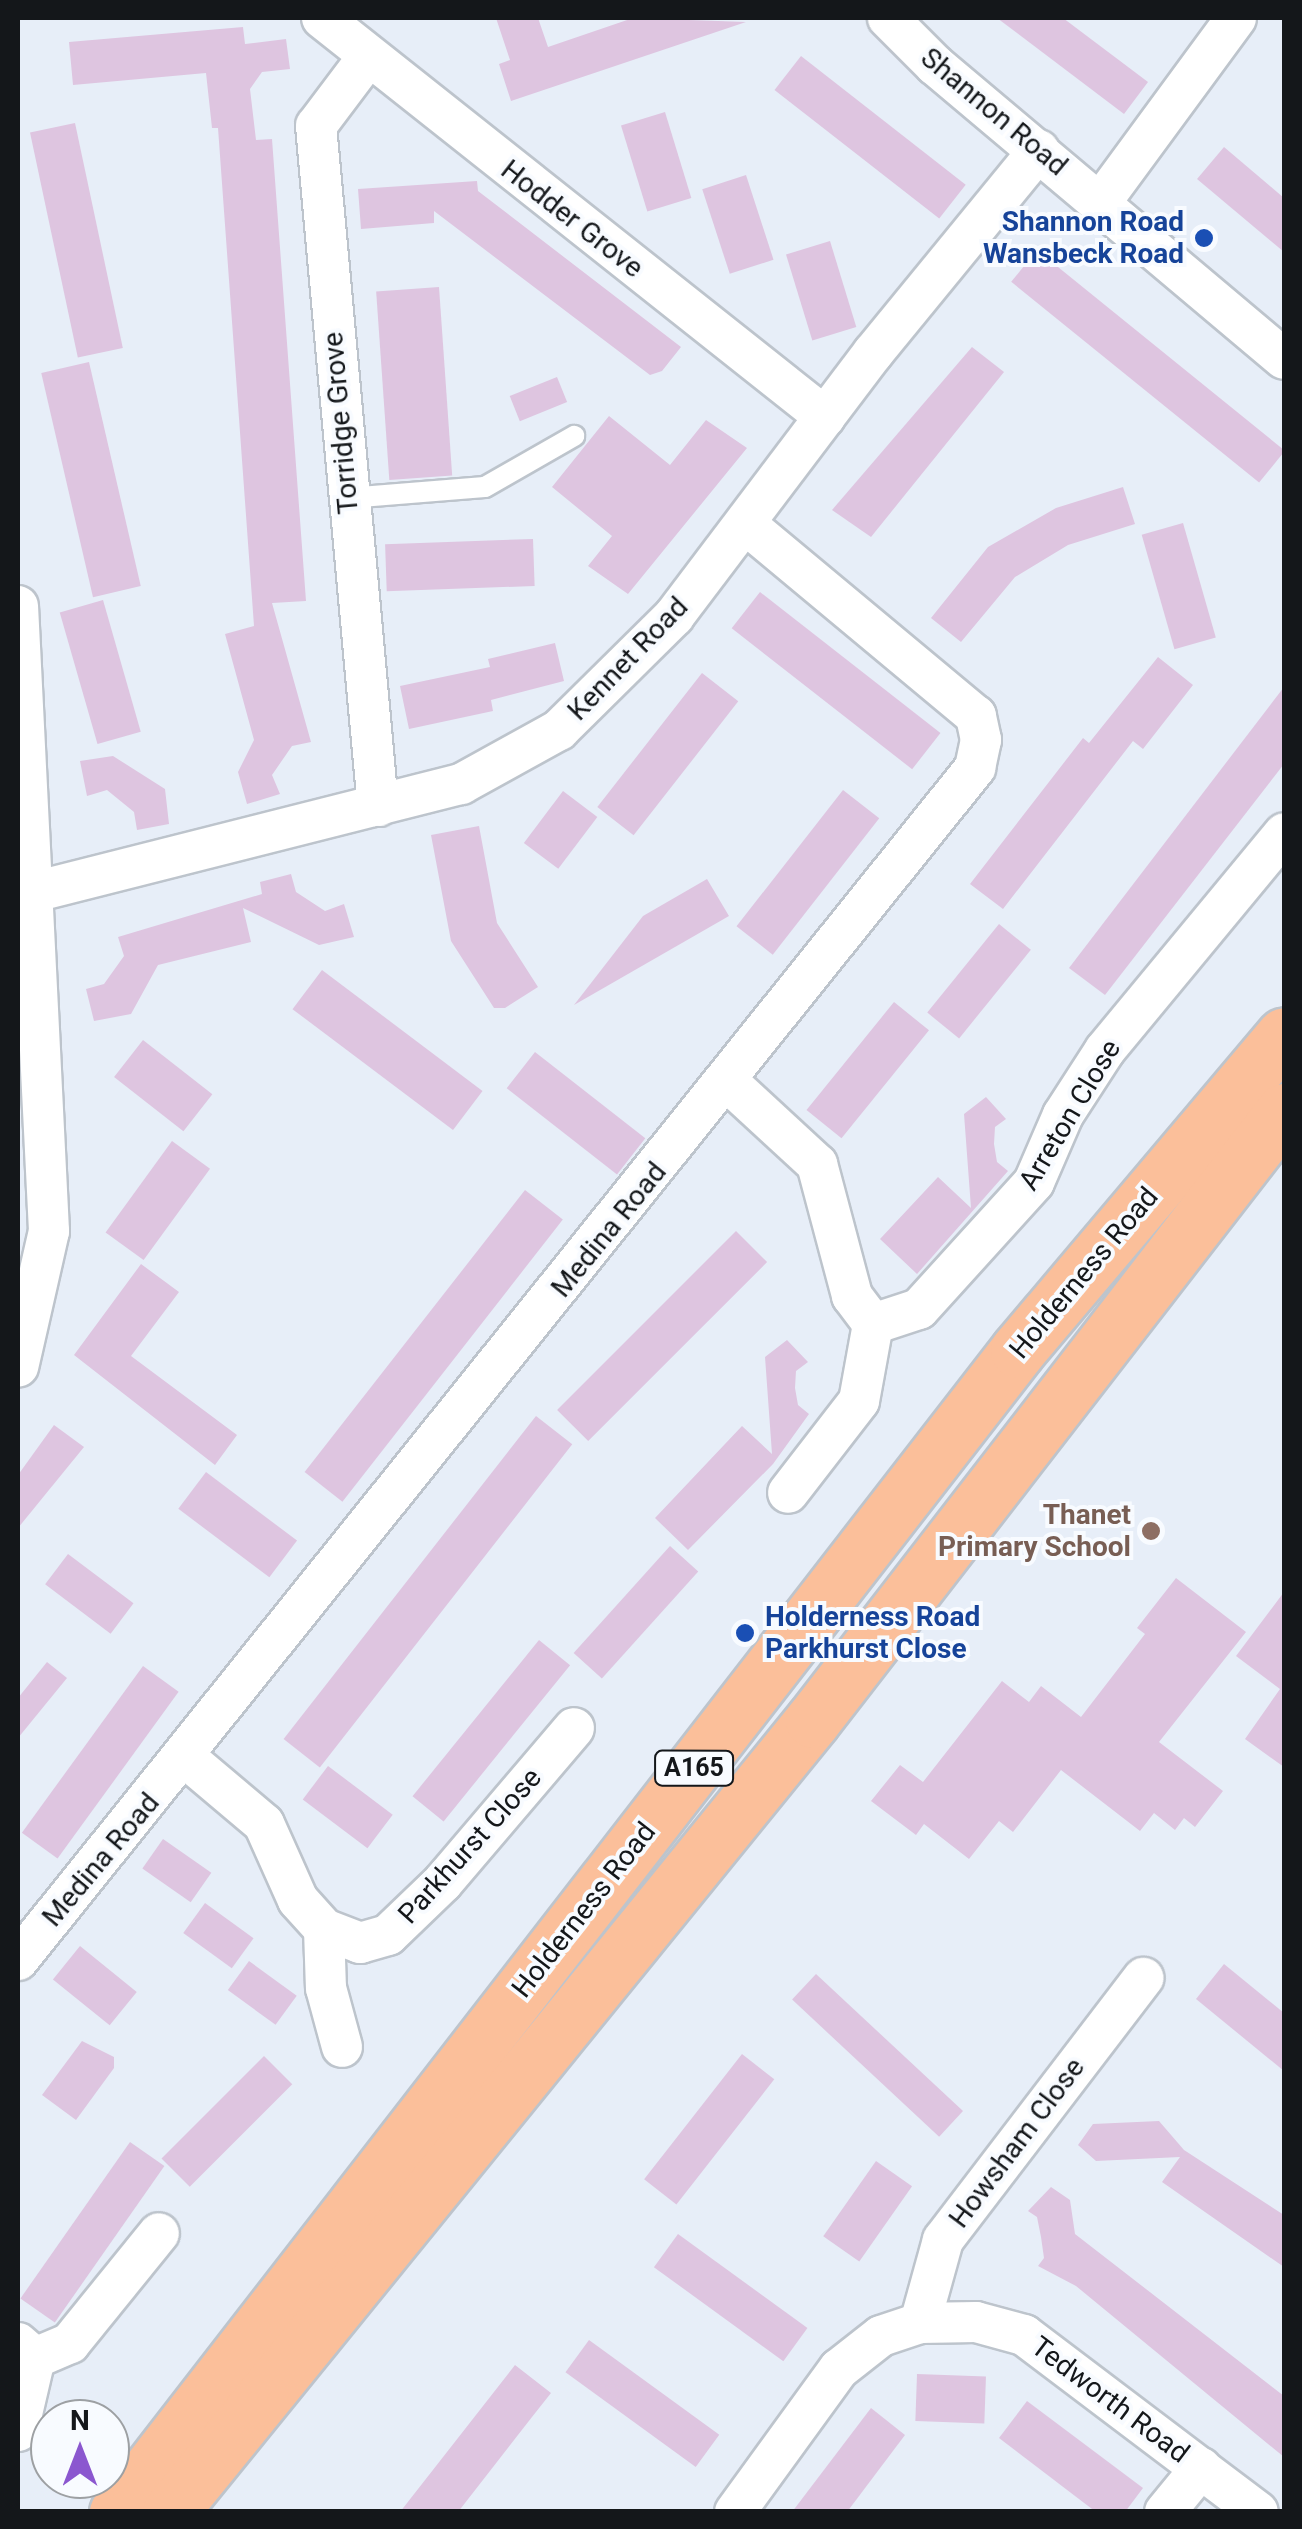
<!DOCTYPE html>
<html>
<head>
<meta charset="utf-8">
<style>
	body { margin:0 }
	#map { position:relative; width:1302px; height:2529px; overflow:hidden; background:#e7eef8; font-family:Roboto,sans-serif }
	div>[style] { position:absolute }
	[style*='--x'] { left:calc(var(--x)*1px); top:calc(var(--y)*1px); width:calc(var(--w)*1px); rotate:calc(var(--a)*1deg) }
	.building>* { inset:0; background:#dec5e0; transform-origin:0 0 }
	.roads { filter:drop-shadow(2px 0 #bdc4cc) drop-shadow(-2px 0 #bdc4cc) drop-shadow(0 2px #bdc4cc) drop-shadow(0 -2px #bdc4cc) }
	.lane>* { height:20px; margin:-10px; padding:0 10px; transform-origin:10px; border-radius:10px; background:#fff }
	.street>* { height:40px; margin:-20px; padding:0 20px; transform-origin:20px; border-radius:20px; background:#fff }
	.highway>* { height:55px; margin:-27.5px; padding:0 27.5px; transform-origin:27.5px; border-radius:27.5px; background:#fbbf9a }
	.dots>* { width:28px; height:28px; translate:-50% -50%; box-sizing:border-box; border:5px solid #f8fbff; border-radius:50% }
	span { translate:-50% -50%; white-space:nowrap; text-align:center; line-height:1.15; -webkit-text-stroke:8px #f8fbff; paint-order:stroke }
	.shield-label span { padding:2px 8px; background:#f8fbff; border:2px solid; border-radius:8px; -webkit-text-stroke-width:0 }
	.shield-label { font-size:25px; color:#14171a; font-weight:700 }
	.street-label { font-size:28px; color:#14171a }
	.transit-label { font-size:28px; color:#164399; font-weight:700 }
	.right { translate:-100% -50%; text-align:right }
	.left { translate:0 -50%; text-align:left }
	.education-label { font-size:28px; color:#785e54; font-weight:700 }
	.frame { position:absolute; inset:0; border:20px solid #14171a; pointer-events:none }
	.north { position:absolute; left:30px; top:2399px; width:100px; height:100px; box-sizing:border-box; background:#f8fbff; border:2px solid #9da0a3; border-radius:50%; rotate:0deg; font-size:28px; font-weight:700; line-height:40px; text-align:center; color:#14171a }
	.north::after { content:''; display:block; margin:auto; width:35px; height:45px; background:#8b57cf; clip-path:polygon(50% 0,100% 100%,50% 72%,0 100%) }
</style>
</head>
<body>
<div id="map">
	<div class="building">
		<div style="clip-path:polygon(496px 18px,538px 18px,548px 47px,633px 18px,746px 22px,511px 101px,499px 64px,510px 60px)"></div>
		<div style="clip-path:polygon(997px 18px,1063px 18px,1148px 82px,1124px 114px)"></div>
		<div style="clip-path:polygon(243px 27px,245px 44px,286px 39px,290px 69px,262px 72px,250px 89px,256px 140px,272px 139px,306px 601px,272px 603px,311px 742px,292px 746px,272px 775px,280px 794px,247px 804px,238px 772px,254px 740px,225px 634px,254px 626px,218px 128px,212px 128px,206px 73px,73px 85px,69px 42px)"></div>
		<div style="left:801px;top:56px;width:209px;height:43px;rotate:38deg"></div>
		<div style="left:665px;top:112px;width:90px;height:46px;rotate:73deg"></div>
		<div style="left:75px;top:123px;width:230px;height:46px;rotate:78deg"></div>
		<div style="clip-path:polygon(1224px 147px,1284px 198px,1284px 252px,1197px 179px)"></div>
		<div style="left:746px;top:175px;width:89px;height:46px;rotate:72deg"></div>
		<div style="clip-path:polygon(477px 181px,478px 191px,681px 347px,662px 371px,650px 375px,434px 211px,434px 223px,361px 229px,358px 189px)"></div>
		<div style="left:830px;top:241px;width:90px;height:46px;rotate:73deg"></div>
		<div style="left:1037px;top:250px;width:319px;height:41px;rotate:39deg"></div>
		<div style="left:439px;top:287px;width:189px;height:63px;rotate:86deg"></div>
		<div style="clip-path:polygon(972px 347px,1004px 372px,871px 537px,832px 510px)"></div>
		<div style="left:89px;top:362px;width:230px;height:49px;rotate:77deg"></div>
		<div style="left:557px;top:377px;width:27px;height:51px;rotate:68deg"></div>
		<div style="clip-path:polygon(609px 416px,670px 465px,706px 420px,747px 448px,628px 594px,588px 566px,612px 536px,552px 487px)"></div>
		<div style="clip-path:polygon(1123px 487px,1135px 524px,1068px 545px,1015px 577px,961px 642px,931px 618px,988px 547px,1056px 508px)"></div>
		<div style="left:1183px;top:523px;width:119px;height:43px;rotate:74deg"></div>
		<div style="left:533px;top:539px;width:47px;height:148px;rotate:88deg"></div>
		<div style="left:760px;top:592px;width:229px;height:46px;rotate:38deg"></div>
		<div style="left:103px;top:600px;width:137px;height:45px;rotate:74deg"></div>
		<div style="clip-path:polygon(555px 643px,564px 681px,491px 700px,493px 711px,409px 729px,400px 686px,490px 667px,488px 659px)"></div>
		<div style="clip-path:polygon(1158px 657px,1193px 685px,1143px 749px,1133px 741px,1003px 909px,970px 884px,1083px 738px,1089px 743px)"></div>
		<div style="left:702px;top:673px;width:46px;height:170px;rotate:38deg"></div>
		<div style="clip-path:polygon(1284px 687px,1284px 764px,1105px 995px,1069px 968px)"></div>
		<div style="clip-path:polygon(113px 756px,165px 789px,169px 824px,137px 830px,134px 812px,107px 790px,87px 796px,80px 761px)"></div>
		<div style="left:843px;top:790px;width:46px;height:173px;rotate:38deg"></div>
		<div style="left:563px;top:791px;width:43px;height:65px;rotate:37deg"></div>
		<div style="clip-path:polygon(479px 826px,497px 923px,538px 987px,505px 1008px,494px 1008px,451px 941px,431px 835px)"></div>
		<div style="clip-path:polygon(291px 874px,296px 892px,325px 911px,344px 904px,354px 937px,319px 945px,243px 908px,251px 942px,158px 965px,131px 1014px,94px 1021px,86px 989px,104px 984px,124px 956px,118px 937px,262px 894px,260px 882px)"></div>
		<div style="clip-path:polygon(707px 879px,729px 916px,574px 1005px,643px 916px)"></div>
		<div style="left:999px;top:924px;width:41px;height:114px;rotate:39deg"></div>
		<div style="left:322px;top:970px;width:201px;height:49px;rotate:37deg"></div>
		<div style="left:894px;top:1002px;width:45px;height:139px;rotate:39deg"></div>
		<div style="left:143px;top:1040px;width:88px;height:47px;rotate:38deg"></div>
		<div style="left:535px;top:1052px;width:140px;height:46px;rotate:38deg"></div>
		<div style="clip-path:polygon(986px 1097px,1006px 1119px,995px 1127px,994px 1144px,997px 1162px,1008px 1171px,917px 1274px,880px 1239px,938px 1177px,971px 1208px,964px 1114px)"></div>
		<div style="left:172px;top:1141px;width:47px;height:113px;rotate:36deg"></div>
		<div style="left:525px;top:1190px;width:48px;height:358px;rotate:38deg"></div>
		<div style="left:736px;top:1231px;width:44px;height:253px;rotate:45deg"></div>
		<div style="clip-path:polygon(141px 1264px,179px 1292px,131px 1356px,237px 1435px,215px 1465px,74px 1355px)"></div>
		<div style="clip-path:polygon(787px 1340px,808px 1362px,796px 1371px,795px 1388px,798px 1405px,809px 1414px,773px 1464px,688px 1550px,655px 1518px,742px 1426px,772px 1454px,765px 1357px)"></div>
		<div style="left:536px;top:1416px;width:46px;height:410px;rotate:38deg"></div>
		<div style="clip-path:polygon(54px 1425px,84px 1447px,18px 1528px,18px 1475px)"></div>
		<div style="left:206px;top:1472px;width:114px;height:46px;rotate:37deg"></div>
		<div style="left:670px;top:1546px;width:38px;height:144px;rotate:42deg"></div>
		<div style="left:68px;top:1554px;width:82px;height:38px;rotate:37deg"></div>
		<div style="clip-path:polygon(1176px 1578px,1246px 1632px,1159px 1742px,1223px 1791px,1195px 1827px,1184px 1818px,1175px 1830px,1154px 1813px,1140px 1831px,1061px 1770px,1013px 1832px,999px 1821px,969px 1859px,924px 1824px,916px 1835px,871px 1801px,900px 1765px,923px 1782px,1002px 1681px,1029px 1702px,1041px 1686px,1081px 1717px,1145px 1634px,1137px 1628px)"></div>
		<div style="clip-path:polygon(1284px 1592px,1284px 1767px,1245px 1739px,1280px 1689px,1236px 1656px)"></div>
		<div style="left:539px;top:1640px;width:40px;height:201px;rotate:39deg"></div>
		<div style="clip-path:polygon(47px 1662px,67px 1678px,18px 1738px,18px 1698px)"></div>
		<div style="left:143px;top:1666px;width:44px;height:206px;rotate:36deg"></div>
		<div style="left:328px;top:1766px;width:81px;height:42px;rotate:37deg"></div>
		<div style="left:163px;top:1839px;width:59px;height:36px;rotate:35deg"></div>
		<div style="left:205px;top:1903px;width:60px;height:37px;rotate:36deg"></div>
		<div style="left:80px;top:1946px;width:73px;height:43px;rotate:39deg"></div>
		<div style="left:249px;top:1961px;width:59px;height:36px;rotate:36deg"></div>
		<div style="clip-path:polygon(1224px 1964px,1284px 2013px,1284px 2071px,1196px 1999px)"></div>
		<div style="left:816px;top:1974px;width:201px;height:35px;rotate:43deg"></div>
		<div style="clip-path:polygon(82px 2041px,114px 2057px,114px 2068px,76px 2120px,42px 2095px)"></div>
		<div style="left:742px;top:2054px;width:41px;height:159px;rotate:38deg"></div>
		<div style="left:264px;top:2056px;width:40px;height:145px;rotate:45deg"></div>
		<div style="clip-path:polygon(1159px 2121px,1184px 2150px,1284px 2215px,1284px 2267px,1162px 2182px,1180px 2157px,1096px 2161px,1078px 2145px,1093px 2124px)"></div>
		<div style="left:130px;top:2142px;width:42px;height:191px;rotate:35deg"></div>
		<div style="left:876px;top:2161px;width:44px;height:92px;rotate:35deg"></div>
		<div style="clip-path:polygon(1051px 2187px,1070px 2200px,1075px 2234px,1284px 2396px,1284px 2457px,1076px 2286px,1038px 2266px,1044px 2258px,1041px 2237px,1037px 2217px,1028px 2211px)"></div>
		<div style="left:678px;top:2234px;width:160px;height:41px;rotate:36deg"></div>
		<div style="left:589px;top:2340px;width:161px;height:40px;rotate:36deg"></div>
		<div style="clip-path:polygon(515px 2365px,551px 2393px,532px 2417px,458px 2512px,400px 2512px)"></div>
		<div style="left:917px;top:2374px;width:69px;height:47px;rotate:2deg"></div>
		<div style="clip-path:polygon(1027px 2401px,1143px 2488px,1125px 2512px,1096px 2512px,999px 2438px)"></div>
		<div style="clip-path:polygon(871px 2408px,905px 2435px,847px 2512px,792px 2512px)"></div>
	</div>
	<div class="roads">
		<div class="lane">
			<div style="--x:348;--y:498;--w:137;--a:-4.6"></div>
			<div style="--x:485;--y:487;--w:103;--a:-29.8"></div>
		</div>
		<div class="street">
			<div style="--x:322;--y:18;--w:642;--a:38.42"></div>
			<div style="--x:888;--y:18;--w:66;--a:45"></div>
			<div style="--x:935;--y:65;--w:456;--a:40.1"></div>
			<div style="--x:368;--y:57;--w:86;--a:127"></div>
			<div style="--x:316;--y:126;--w:683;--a:84.79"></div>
			<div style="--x:1101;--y:202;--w:228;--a:-53.7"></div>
			<div style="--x:18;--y:606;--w:626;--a:87.16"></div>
			<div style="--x:49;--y:1231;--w:139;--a:102.8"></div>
			<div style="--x:30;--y:893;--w:445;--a:-14.2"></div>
			<div style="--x:461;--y:784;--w:112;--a:-28.9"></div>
			<div style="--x:559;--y:730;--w:162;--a:-44.7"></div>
			<div style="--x:674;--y:616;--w:330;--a:-52.9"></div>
			<div style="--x:873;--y:353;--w:262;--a:-50.7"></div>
			<div style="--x:728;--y:1082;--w:121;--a:42.7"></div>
			<div style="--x:817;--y:1164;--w:137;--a:75.1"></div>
			<div style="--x:852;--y:1296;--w:35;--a:53"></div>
			<div style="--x:873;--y:1324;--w:78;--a:100.3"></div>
			<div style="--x:859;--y:1401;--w:116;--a:127.7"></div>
			<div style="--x:873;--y:1324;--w:48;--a:-18.1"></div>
			<div style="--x:919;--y:1309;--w:171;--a:-47.8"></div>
			<div style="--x:1034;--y:1182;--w:73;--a:-66.6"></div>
			<div style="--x:1063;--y:1115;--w:77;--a:-57.1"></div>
			<div style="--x:1105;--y:1050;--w:281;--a:-50.4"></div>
			<div style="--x:186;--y:1758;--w:102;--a:40.2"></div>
			<div style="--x:264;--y:1824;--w:83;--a:65.9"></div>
			<div style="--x:298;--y:1900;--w:39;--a:48"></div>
			<div style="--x:324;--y:1929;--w:39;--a:21"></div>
			<div style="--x:360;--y:1943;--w:29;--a:-16"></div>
			<div style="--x:388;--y:1935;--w:76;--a:-43.9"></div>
			<div style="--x:443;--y:1882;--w:202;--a:-49.6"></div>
			<div style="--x:324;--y:1929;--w:59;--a:88.1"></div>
			<div style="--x:326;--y:1988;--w:61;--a:74.8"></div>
			<div style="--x:18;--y:1960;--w:1529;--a:-51.24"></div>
			<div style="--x:975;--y:768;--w:29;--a:-78"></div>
			<div style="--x:981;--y:740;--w:25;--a:-102"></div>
			<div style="--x:976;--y:716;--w:298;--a:-140.2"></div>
			<div style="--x:920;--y:2323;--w:86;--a:-74.5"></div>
			<div style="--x:943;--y:2240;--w:330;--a:-52.6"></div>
			<div style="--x:18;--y:2343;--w:23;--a:41"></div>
			<div style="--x:35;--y:2358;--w:75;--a:103.1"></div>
			<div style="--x:35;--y:2358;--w:38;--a:-23"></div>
			<div style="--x:70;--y:2343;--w:141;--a:-51"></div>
			<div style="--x:735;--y:2512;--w:177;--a:-54"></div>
			<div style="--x:839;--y:2369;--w:53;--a:-38.2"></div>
			<div style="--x:881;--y:2336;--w:41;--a:-18.4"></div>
			<div style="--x:920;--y:2323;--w:56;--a:-1"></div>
			<div style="--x:976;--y:2322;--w:50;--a:15.2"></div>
			<div style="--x:1024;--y:2335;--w:293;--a:37.1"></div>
			<div style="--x:1165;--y:2512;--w:57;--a:-50.7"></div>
		</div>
		<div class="highway">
			<div style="--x:117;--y:2512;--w:1470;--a:-52.21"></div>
			<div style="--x:1018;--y:1350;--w:412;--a:-49.8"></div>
			<div style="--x:170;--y:2512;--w:1020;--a:-50.93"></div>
			<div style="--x:813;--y:1720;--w:770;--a:-52.28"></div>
		</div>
	</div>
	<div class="dots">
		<div style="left:1204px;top:238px;background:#1a4fb4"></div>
		<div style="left:1151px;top:1531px;background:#8d6e63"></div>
		<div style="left:745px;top:1633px;background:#1a4fb4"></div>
	</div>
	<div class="shield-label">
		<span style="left:694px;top:1768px">A165</span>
	</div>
	<div class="street-label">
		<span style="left:994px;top:112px;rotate:40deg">Shannon Road</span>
		<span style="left:572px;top:219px;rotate:38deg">Hodder Grove</span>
		<span style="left:341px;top:423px;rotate:-95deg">Torridge Grove</span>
		<span style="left:628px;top:659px;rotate:-46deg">Kennet Road</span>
		<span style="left:1070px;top:1115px;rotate:-59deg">Arreton Close</span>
		<span style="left:609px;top:1230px;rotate:-51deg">Medina Road</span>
		<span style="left:1084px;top:1273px;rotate:-50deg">Holderness Road</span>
		<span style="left:470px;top:1846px;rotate:-48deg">Parkhurst Close</span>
		<span style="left:101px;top:1860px;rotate:-50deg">Medina Road</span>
		<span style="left:584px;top:1910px;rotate:-52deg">Holderness Road</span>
		<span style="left:1017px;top:2143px;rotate:-53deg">Howsham Close</span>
		<span style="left:1110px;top:2400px;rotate:37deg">Tedworth Road</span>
	</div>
	<div class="transit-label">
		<span class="right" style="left:1184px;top:238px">Shannon Road<br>Wansbeck Road</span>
		<span class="left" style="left:765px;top:1633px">Holderness Road<br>Parkhurst Close</span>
	</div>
	<div class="education-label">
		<span class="right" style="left:1131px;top:1531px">Thanet<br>Primary School</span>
	</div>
	<div class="frame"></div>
	<div class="north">N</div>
</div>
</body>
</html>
